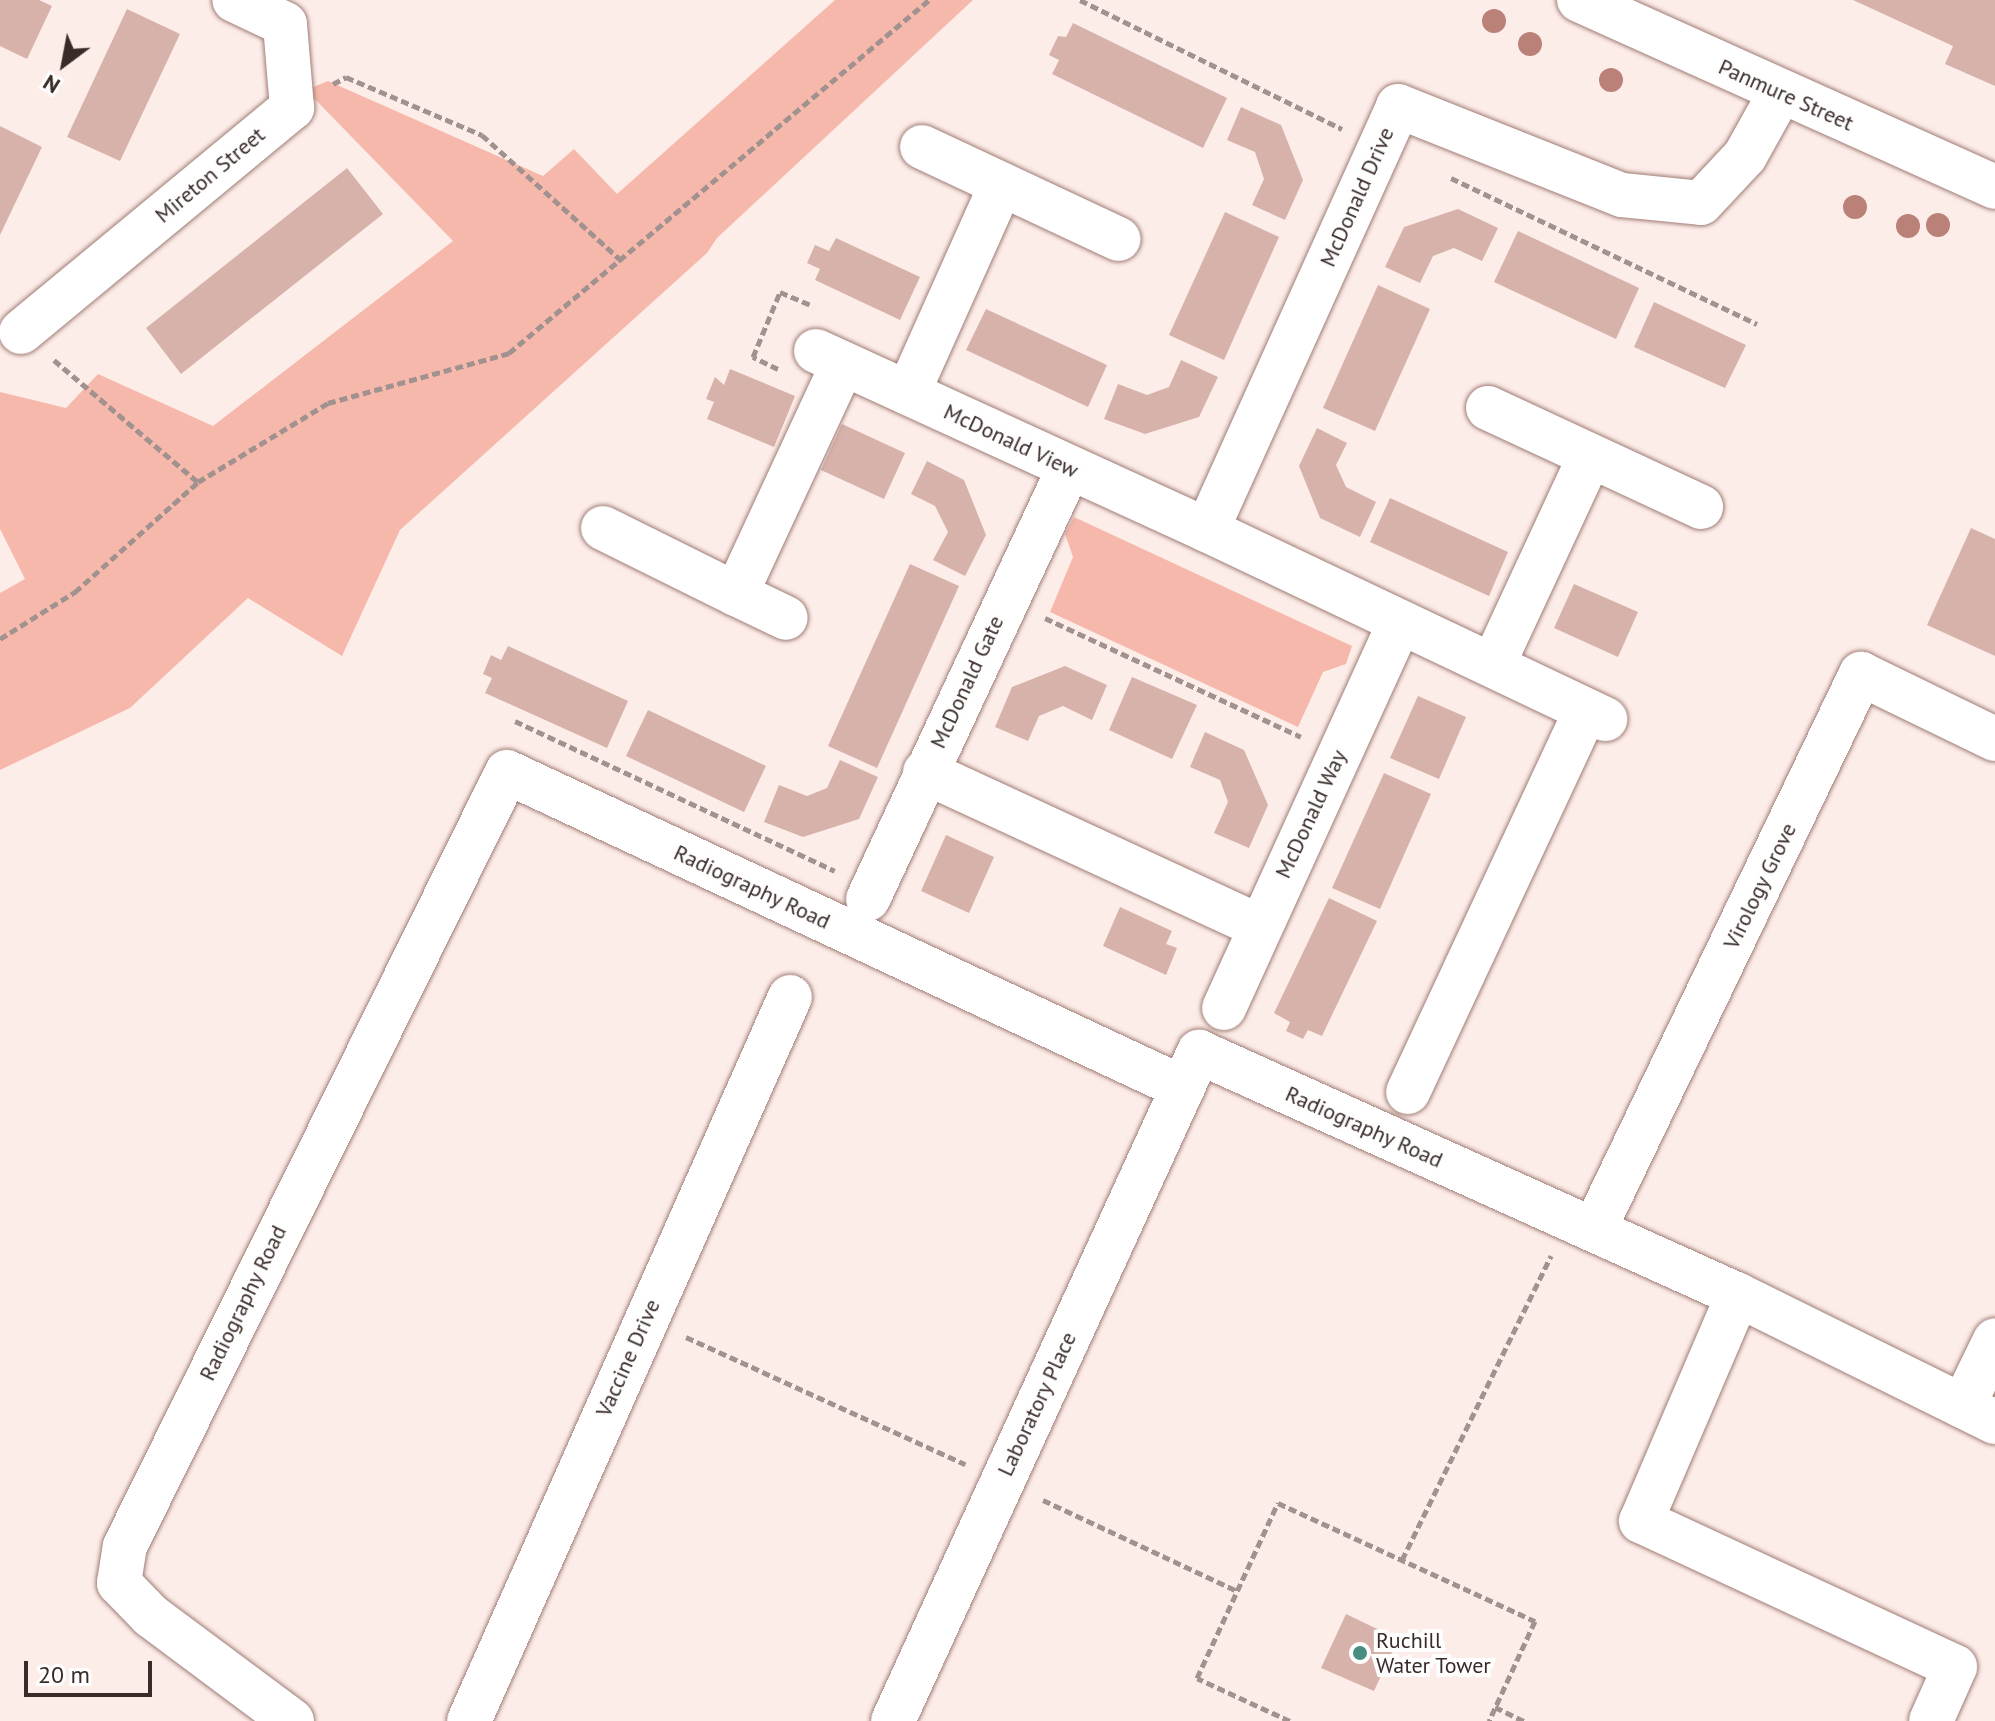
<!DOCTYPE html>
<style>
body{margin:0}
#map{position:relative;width:1995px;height:1721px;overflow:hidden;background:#fdede9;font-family:"PT Sans",sans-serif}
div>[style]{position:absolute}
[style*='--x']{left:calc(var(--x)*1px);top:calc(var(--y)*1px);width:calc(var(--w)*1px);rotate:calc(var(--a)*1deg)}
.green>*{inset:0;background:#f7b8ac}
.building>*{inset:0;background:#d7b2ab}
.path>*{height:5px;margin-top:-2.5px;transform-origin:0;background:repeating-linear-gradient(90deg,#a1928f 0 8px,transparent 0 12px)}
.roads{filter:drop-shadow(0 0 2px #9f7c75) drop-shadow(0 0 2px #9f7c75)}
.minor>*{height:44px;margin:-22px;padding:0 22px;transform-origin:22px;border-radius:22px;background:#fff}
.trees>*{width:24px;height:24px;margin:-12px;border-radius:50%;background:#ba8178}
.dots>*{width:22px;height:22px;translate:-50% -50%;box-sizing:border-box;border:4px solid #fefefe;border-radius:50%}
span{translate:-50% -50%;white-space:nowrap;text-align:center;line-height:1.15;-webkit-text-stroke:8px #fefefe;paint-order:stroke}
.street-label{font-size:22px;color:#392b28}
.poi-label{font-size:22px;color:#392b28}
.left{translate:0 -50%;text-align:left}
.north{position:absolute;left:24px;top:24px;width:80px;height:80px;-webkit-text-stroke:6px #fefefe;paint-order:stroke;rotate:212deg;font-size:22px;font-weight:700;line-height:32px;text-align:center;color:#392b28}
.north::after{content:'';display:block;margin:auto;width:28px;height:36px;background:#392b28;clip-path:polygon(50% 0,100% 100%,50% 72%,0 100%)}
.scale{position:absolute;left:24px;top:1661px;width:128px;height:36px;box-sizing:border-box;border:4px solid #392b28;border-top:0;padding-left:10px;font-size:24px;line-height:28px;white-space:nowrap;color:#392b28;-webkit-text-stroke:6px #fefefe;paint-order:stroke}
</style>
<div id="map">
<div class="green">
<div style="clip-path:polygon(835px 0,973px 0,717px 238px,707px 253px,400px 530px,342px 656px,248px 598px,130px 708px,0 770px,0 593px,25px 579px,0 529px,0 392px,66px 408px,98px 374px,213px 426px,453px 241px,306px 90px,328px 81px,543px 176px,574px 149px,617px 194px)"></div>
<div style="clip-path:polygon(1074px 517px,1352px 646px,1346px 664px,1323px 672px,1298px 727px,1050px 612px,1073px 557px,1065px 534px)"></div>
</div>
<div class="building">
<div style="clip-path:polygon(0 0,39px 0,52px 6px,27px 59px,0 46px)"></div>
<div style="clip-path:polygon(1853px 0,1995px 0,1995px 86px,1945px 64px,1953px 46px)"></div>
<div style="clip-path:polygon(127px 9px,180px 34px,120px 161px,67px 137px)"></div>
<div style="clip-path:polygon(1073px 23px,1227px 98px,1203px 148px,1052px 74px,1059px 60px,1049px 55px,1058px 36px,1066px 37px)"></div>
<div style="clip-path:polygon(1241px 107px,1281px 125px,1303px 180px,1285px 220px,1252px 205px,1264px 179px,1255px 152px,1227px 140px)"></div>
<div style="clip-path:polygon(0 126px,42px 147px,0 235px)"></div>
<div style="clip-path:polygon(347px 168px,383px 214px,181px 374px,146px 328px)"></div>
<div style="clip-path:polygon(1458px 209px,1498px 228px,1482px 261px,1454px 248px,1433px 256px,1420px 283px,1385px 267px,1404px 227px)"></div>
<div style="clip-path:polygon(1225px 212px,1279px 237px,1224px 360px,1169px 335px)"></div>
<div style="clip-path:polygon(1518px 231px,1639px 288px,1616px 339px,1494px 282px)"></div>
<div style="clip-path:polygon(836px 238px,920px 277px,900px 320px,815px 280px,820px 269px,807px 263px,815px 245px,829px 251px)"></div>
<div style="clip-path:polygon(1378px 285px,1430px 309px,1375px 431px,1323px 408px)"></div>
<div style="clip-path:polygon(1654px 302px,1746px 345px,1725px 388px,1634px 347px)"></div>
<div style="clip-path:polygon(986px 309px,1107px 365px,1088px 407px,966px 350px)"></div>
<div style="clip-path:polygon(1181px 360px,1218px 377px,1199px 417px,1145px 434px,1104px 419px,1118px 384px,1147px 395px,1169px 387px)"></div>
<div style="clip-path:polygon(730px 369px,795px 396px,774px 447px,707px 419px,714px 402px,706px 399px,715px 377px,724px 385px)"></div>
<div style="clip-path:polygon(842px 424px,905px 453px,884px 499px,821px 470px)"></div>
<div style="clip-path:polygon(1317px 428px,1347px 443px,1336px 465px,1346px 487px,1376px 502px,1360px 537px,1320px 518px,1299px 466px)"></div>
<div style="clip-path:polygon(927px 461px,964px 480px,986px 535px,965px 576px,933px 560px,948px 532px,935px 506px,911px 494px)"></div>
<div style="clip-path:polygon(1390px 498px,1508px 552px,1489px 596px,1370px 542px)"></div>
<div style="clip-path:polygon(1971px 528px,1995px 539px,1995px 656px,1927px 625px)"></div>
<div style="clip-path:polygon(910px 564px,959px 586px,877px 768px,828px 746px)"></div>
<div style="clip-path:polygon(1574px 584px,1638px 612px,1618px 657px,1554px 628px)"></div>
<div style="clip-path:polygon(508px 646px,628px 701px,607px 748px,485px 693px,492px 678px,483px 674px,491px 655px,501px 660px)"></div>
<div style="clip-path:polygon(1065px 666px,1107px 685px,1092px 720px,1063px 706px,1039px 716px,1028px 741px,995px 727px,1012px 687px)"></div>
<div style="clip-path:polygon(1132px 677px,1197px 705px,1172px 759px,1109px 730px)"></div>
<div style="clip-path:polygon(1418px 696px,1466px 717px,1439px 779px,1390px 758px)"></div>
<div style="clip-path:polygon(648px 710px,766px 766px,744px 812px,626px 756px)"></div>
<div style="clip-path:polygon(1205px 732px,1244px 750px,1268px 805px,1249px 848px,1214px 833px,1228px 802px,1220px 780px,1190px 767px)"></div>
<div style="clip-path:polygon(840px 760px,878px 777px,859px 819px,803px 837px,764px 822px,779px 785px,807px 796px,827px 788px)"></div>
<div style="clip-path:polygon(1384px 773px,1431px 794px,1380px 909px,1332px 888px)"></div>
<div style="clip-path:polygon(946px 835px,994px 857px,969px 913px,921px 891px)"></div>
<div style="clip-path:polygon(1329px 898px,1377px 921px,1322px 1036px,1308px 1030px,1303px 1039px,1286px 1031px,1290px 1022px,1274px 1013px)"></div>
<div style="clip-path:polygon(1120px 907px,1172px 931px,1166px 944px,1177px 948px,1166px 975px,1103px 946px)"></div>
<div style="clip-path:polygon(1346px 1614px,1398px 1639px,1374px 1691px,1321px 1668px)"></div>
</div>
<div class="path">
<div style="--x:1080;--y:0;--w:292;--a:26.2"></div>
<div style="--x:333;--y:84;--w:15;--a:-28"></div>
<div style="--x:346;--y:77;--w:148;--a:23.1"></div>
<div style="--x:482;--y:135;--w:188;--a:42"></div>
<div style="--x:1451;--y:178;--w:339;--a:25.5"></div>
<div style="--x:54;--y:360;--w:189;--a:40.3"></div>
<div style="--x:778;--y:369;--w:28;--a:-154"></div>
<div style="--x:753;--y:357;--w:70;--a:-67.4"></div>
<div style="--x:780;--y:292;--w:36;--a:23"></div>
<div style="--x:1045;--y:618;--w:282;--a:24.9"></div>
<div style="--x:0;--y:639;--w:89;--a:-32.1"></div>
<div style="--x:75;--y:592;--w:165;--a:-41.8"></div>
<div style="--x:198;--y:482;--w:152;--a:-31.3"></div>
<div style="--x:328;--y:403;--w:188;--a:-15.4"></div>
<div style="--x:509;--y:353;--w:549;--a:-40.05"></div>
<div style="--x:515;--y:721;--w:353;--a:25.1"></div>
<div style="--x:686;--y:1337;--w:307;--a:24.5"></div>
<div style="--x:1043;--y:1500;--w:214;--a:25.1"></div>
<div style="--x:1402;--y:1560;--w:339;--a:-63.9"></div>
<div style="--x:1495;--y:1707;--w:32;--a:26"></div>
<div style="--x:1290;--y:1721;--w:102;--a:-155.2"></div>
<div style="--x:1197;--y:1678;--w:193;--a:-65.2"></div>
<div style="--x:1278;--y:1503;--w:283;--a:24.7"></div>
<div style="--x:1535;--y:1621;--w:110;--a:114.7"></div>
</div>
<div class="roads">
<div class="minor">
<div style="--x:1579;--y:0;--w:456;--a:24.2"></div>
<div style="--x:922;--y:147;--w:217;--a:25.1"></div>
<div style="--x:21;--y:332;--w:352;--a:-39.6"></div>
<div style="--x:292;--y:108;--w:84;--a:-94.8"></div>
<div style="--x:285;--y:24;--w:56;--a:-154.8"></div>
<div style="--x:816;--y:351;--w:430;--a:24.6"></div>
<div style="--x:1207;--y:530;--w:441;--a:25.4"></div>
<div style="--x:908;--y:393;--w:228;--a:-65.9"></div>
<div style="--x:1488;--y:408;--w:235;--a:24.9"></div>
<div style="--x:603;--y:528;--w:148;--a:26.4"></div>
<div style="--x:736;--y:594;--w:254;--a:-65.1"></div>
<div style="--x:1207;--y:530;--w:465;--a:-65.7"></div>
<div style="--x:1398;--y:106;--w:241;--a:21.7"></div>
<div style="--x:1622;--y:195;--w:79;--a:5.8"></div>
<div style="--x:1701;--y:203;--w:64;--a:-46.9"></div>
<div style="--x:1745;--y:156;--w:72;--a:-60.9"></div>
<div style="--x:736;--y:594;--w:55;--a:25.6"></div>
<div style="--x:1493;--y:665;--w:230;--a:-65.1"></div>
<div style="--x:925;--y:772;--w:368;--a:24.8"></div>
<div style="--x:868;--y:899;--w:476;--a:-65"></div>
<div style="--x:1224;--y:1008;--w:424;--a:-65.5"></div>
<div style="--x:1408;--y:1092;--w:421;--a:-65"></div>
<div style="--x:1594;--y:1230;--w:617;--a:-64.35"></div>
<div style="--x:1861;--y:674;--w:149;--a:25.9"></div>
<div style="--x:1738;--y:1295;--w:246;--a:113.2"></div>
<div style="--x:1641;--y:1521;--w:346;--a:24.9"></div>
<div style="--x:1955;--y:1667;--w:59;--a:114"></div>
<div style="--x:1963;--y:1406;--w:73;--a:-64.1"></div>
<div style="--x:292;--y:1721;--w:176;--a:-143.3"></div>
<div style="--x:151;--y:1616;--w:46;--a:-134.1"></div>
<div style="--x:119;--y:1583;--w:37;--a:-81"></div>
<div style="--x:125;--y:1546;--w:863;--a:-63.73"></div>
<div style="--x:507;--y:772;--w:746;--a:25.05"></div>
<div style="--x:469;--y:1721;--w:792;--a:-66.09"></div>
<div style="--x:893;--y:1721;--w:736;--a:-65.42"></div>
<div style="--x:1199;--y:1052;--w:591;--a:24.27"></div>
<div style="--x:1738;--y:1295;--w:287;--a:26.3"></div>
</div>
</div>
<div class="trees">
<div style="left:1494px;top:21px"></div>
<div style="left:1530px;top:44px"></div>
<div style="left:1611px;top:80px"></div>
<div style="left:1855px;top:207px"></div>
<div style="left:1938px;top:225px"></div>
<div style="left:1908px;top:226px"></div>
</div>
<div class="dots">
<div style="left:1360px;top:1653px;background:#488d81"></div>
</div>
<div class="street-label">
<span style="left:1786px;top:95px;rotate:24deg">Panmure Street</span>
<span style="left:210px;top:175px;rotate:-40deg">Mireton Street</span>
<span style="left:1357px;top:197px;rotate:-66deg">McDonald Drive</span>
<span style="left:1011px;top:441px;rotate:25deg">McDonald View</span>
<span style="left:967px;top:682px;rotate:-65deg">McDonald Gate</span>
<span style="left:1311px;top:814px;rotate:-65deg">McDonald Way</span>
<span style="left:1760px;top:886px;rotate:-64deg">Virology Grove</span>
<span style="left:752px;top:887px;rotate:25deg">Radiography Road</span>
<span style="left:1364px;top:1127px;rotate:24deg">Radiography Road</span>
<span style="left:243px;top:1303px;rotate:-64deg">Radiography Road</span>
<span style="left:628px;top:1358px;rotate:-66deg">Vaccine Drive</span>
<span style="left:1037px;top:1404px;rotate:-65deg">Laboratory Place</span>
</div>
<div class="poi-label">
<span class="left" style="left:1376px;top:1653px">Ruchill<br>Water Tower</span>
</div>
<div class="north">N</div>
<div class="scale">20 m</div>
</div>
